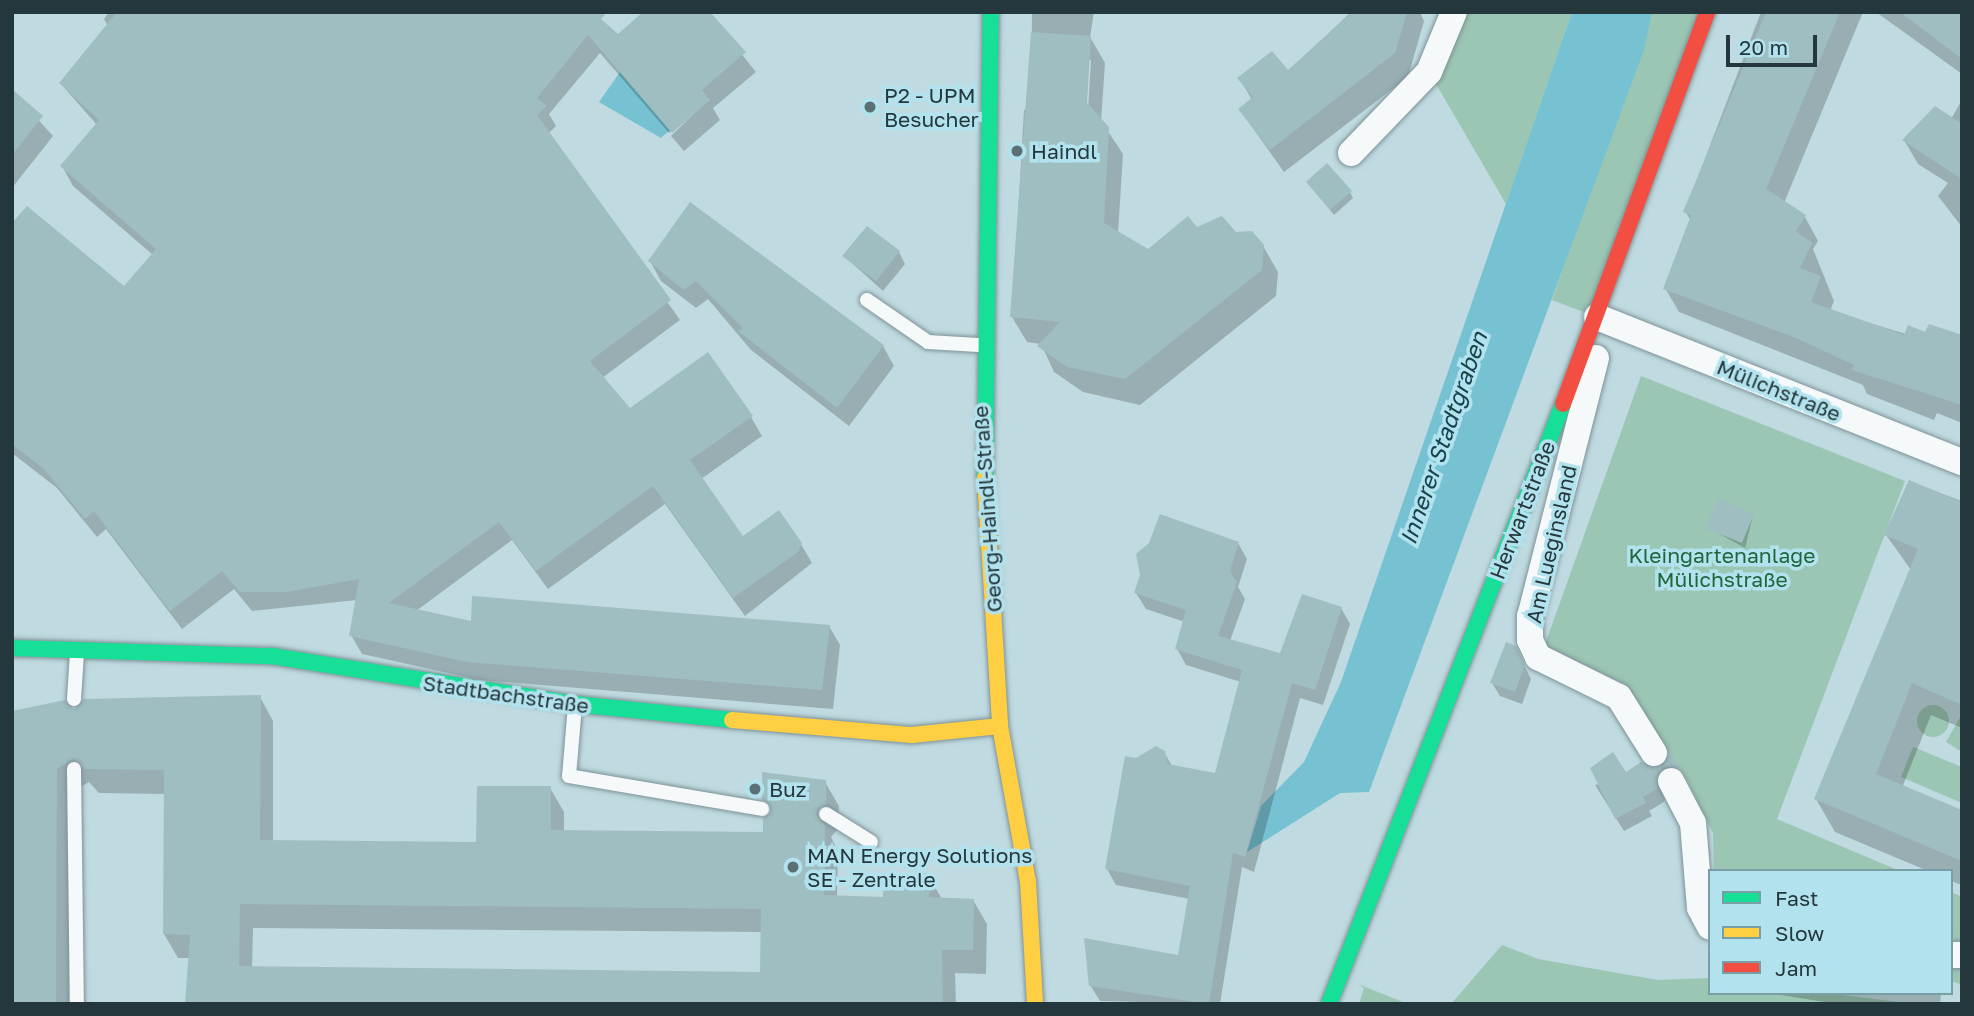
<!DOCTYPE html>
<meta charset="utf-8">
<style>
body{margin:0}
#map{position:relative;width:1974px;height:1016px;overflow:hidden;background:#bfdae0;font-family:"Golos Text",sans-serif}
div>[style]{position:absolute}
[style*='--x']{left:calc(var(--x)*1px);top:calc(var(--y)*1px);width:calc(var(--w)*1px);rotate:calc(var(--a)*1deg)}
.green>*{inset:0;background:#9bc6b3}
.round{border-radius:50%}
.water>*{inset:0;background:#76c2d2}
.shadow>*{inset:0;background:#0003}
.building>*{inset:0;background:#9fbec1}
.roads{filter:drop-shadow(0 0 2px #7e9297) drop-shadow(0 0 2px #7e9297)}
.lane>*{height:14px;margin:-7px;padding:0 7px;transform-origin:7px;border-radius:7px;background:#f5f9fa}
.street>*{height:26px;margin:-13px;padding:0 13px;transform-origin:13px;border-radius:13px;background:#f5f9fa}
.fast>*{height:16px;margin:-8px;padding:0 8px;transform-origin:8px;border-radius:8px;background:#16e098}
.slow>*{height:16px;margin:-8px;padding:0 8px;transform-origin:8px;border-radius:8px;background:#ffcf43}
.jam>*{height:16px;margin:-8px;padding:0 8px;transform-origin:8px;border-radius:8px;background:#f24e42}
.dots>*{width:19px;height:19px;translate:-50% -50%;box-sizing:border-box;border:4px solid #b2e2ed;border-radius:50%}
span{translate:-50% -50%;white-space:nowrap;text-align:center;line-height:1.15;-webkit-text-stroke:7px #b2e2ed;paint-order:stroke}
.poi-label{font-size:21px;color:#24373c}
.left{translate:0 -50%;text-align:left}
.street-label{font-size:21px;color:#24373c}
.park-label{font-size:21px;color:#1f673b}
.water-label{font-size:23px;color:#16424b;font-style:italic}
.frame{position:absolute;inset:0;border:14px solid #24373c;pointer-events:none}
.legend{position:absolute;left:1708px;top:869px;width:245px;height:126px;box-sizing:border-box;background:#b2e2ed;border:2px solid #799ea6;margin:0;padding:9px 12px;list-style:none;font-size:21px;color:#24373c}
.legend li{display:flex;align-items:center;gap:14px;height:35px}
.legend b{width:35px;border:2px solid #799ea6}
.scale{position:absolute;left:1726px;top:35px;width:91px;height:32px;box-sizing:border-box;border:4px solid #24373c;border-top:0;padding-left:9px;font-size:21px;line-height:24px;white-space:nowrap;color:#24373c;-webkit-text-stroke:5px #b2e2ed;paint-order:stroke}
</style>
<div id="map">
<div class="green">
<div style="clip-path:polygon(1454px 12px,1572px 12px,1506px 204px,1429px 72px)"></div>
<div style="clip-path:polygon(1652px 12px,1707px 12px,1597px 317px,1552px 300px)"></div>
<div style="clip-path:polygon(1641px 376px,1905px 481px,1777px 819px,1900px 871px,1714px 871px,1713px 833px,1687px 780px,1627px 691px,1543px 650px)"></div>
<div class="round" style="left:1917px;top:705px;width:32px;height:32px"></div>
<div style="clip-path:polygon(1962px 714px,1962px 752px,1946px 742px)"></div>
<div style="clip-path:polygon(1913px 747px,1962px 767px,1962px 803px,1901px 777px)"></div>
<div style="clip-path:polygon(1951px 892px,1962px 897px,1962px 985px,1951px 981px)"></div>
<div style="clip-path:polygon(1502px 945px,1538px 959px,1658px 980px,1710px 978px,1710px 993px,1826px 993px,1916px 1004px,1451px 1004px)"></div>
<div style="clip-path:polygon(1358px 984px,1408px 1004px,1359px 1004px,1364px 988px)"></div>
</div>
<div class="water">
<div style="clip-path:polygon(1572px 12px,1652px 12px,1644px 50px,1369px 792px,1340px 793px,1247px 852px,1261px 806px,1304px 762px,1341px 682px)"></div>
<div style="clip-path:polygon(620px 72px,670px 130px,661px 138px,599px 102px)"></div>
</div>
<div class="shadow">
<div style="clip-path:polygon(109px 12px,590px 12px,618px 36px,708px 12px,756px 72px,713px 108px,720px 120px,684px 151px,671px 136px,710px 98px,669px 133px,600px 53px,549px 114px,556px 126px,548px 134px,680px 320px,602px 378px,630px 410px,751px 417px,762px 436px,701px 479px,743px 538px,801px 544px,812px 563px,745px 616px,665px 504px,548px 589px,512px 540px,416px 611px,472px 623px,829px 626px,840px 645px,833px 709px,480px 680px,362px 654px,351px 635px,357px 600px,252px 611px,234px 589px,182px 629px,106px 529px,97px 537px,57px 488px,12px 453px,12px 226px,124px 289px,153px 255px,73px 186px,62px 166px,97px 125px,61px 84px,108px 26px,104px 19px)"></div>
<div style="clip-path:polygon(evenodd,1032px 12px,1094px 12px,1090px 37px,1105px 63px,1101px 121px,1123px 154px,1118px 233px,1148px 251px,1196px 229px,1236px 234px,1263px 246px,1278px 272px,1276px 296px,1140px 405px,1083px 392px,1054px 372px,1041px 344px,1027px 342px,1012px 317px,1024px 110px,1031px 109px,1032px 12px,1088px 60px,1091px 60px,1088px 111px,1085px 111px,1088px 60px)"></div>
<div style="clip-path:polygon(1351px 12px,1420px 12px,1424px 21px,1408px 77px,1284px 172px,1240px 110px,1252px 100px,1240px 79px,1288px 72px)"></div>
<div style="clip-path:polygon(1761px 12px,1863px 12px,1784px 203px,1805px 217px,1818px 241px,1813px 249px,1834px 301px,1830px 311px,1962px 351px,1962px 423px,1937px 413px,1934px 420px,1867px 394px,1863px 385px,1679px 312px,1665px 288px,1691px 221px,1685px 211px)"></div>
<div style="clip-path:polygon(1876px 12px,1962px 12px,1962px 74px)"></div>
<div style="clip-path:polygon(12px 91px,53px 136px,12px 188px)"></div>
<div style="clip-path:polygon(1962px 100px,1962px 227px,1938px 196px,1948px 183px,1918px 164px,1904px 140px,1951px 119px)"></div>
<div style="clip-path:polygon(1308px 182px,1350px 192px,1353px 198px,1334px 215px)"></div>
<div style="clip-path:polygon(691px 205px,883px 346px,894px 366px,849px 426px,751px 350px,708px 299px,696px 308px,661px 281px,650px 261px)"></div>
<div style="clip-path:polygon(899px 252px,905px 264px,883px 291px,844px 256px)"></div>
<div style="clip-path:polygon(1910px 482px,1962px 501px,1962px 728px,1931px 715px,1902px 788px,1962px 815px,1962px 885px,1951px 881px,1951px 871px,1928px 871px,1835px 832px,1816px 799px,1911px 570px,1886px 535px)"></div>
<div style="clip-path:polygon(1753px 515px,1745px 548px,1707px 527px)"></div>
<div style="clip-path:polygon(1238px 543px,1247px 559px,1238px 587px,1245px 599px,1230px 641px,1282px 655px,1341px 608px,1350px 624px,1323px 705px,1300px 698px,1254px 872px,1242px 867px,1220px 1004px,1100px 1001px,1090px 985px,1179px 957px,1190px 899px,1116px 885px,1107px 869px,1136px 759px,1164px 752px,1172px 766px,1216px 775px,1241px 682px,1186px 665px,1177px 649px,1185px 622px,1146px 609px,1136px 593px)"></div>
<div style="clip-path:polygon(1522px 661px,1531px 679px,1522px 704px,1500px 696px,1492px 683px)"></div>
<div style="clip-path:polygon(evenodd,260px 697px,273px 721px,273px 842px,478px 844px,550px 788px,564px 812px,564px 832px,765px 833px,772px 812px,764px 799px,825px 782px,839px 806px,838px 829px,831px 837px,838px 851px,837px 898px,885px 899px,928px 875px,942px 899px,973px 900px,987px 924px,986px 974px,955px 973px,956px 1004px,186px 1004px,190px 958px,178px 958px,164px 934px,165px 794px,99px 793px,89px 782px,70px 793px,69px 1004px,12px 1004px,12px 713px,260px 697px,253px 928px,762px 932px,762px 974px,252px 968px,253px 928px)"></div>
<div style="clip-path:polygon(1669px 755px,1685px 780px,1670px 780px,1664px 802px,1649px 811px,1652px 816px,1624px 831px,1595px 785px,1656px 771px)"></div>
<div style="clip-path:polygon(1769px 993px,1940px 993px,1941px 994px,1940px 1004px,1837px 1004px)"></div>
</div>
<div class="building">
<div style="clip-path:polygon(117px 12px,607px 12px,601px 19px,618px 34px,643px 12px,710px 12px,746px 52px,702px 90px,710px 100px,672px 133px,588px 35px,537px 98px,547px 106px,537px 115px,671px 300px,590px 361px,630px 408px,708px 352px,753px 416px,690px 460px,743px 536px,779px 510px,802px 543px,798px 552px,733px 598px,653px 486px,536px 571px,499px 522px,389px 603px,471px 621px,472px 596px,830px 625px,822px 690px,467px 662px,349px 636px,359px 579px,287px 592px,240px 592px,222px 571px,170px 611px,94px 511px,85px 519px,44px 469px,12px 444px,12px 223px,27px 206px,124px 286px,156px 249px,60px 166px,99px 120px,59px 83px)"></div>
<div style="clip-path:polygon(1352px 12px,1407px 12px,1395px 53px,1270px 150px,1238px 109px,1253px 97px,1237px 78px,1272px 51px,1288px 70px)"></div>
<div style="clip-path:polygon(1766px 12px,1840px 12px,1766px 189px,1806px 215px,1796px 231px,1812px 243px,1800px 268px,1821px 276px,1811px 302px,1904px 335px,1908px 325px,1925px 332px,1929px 324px,1962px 335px,1962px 405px,1852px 370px,1854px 365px,1796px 338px,1663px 289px,1691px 215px,1683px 212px)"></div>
<div style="clip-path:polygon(1900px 12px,1962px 12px,1962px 59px)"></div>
<div style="clip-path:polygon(1031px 32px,1091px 36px,1087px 103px,1109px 127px,1104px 223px,1148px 249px,1188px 216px,1197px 227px,1222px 216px,1236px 232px,1252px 231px,1264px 245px,1262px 270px,1125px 379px,1067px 367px,1037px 346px,1060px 322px,1010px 317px)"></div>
<div style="clip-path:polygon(12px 89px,43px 116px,12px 155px)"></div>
<div style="clip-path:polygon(1935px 106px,1962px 124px,1962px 179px,1902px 140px)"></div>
<div style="clip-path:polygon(1327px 163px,1352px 191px,1330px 210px,1306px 182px)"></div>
<div style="clip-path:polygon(690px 202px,884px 345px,837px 408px,738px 331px,743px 328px,696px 281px,684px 290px,648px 261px)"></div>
<div style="clip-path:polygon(867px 226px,900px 251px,876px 281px,842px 256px)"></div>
<div style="clip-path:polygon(1909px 480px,1962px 502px,1962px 705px,1912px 683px,1876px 774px,1962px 810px,1962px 861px,1814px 799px,1918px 549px,1884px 535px)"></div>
<div style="clip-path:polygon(1718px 498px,1754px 514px,1742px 543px,1705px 528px)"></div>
<div style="clip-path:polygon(1160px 514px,1239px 542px,1230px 571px,1237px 582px,1218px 636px,1280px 653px,1302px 594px,1342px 607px,1315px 690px,1292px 683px,1245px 857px,1233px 853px,1209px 1004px,1089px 986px,1084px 938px,1178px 955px,1190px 886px,1105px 869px,1125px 756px,1136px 758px,1156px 746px,1165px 751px,1168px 764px,1215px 773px,1242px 670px,1175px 649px,1186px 610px,1134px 593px,1140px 575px,1136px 554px,1149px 543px)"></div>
<div style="clip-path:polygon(1506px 642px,1516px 646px,1525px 665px,1515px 692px,1490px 683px)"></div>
<div style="clip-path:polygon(evenodd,261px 695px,260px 840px,476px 842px,477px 786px,551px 786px,551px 830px,763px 832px,763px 818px,772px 810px,762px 799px,762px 772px,826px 780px,826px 804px,816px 814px,825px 825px,824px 895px,883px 897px,884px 873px,929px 873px,929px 897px,974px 899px,973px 950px,942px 950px,943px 1004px,185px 1004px,190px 935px,163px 934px,164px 770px,84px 769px,73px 759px,57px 769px,56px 1004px,12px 1004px,12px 711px,65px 700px,74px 709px,84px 699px,261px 695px,240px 904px,761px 909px,760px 972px,239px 966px,240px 904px)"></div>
<div style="clip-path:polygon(1613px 752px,1626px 772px,1641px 762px,1662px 767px,1670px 753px,1680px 768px,1663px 767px,1657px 789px,1643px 797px,1646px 803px,1615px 819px,1590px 768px)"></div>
</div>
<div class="roads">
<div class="lane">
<div style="--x:867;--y:300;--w:74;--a:34.5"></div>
<div style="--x:928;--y:342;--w:50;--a:3.4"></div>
<div style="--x:74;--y:699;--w:47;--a:-86.3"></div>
<div style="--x:575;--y:705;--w:71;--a:94.8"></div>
<div style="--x:569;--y:776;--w:196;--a:9.7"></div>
<div style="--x:74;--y:769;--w:235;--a:89.3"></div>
<div style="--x:826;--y:814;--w:53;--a:31.9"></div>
</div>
<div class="street">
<div style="--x:1351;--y:153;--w:112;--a:-46.1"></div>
<div style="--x:1429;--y:72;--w:65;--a:-67.4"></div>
<div style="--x:1597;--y:317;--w:393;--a:21.7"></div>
<div style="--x:1596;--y:358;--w:266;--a:104.3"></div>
<div style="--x:1530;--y:616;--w:24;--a:90"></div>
<div style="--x:1530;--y:640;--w:19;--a:65"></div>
<div style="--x:1538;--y:657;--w:90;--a:26.3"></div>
<div style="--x:1619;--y:697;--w:66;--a:58"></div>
<div style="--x:1671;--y:781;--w:47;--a:62.4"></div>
<div style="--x:1693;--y:823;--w:85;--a:85.3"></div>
<div style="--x:1700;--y:908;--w:21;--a:62"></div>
<div style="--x:1951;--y:955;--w:11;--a:0"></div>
</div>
<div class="fast">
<div style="--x:985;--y:478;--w:466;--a:-89.3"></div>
<div style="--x:12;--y:648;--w:260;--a:1.8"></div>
<div style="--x:272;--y:656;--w:307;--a:9"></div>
<div style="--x:575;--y:704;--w:158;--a:5.8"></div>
<div style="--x:1329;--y:1004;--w:644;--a:-68.69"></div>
</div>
<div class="slow">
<div style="--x:985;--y:478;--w:248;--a:86.5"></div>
<div style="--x:1000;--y:726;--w:158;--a:79.8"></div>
<div style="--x:1028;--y:881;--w:123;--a:86.7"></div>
<div style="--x:732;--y:720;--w:181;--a:4.8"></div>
<div style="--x:912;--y:735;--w:88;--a:-5.8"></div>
</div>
<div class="jam">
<div style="--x:1563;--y:404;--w:418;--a:-69.8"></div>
</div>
</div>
<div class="dots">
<div style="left:870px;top:107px;background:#5a7075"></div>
<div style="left:1017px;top:151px;background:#5a7075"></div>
<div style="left:755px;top:789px;background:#5a7075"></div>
<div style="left:793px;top:867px;background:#5a7075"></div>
</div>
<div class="poi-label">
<span class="left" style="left:884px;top:107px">P2 - UPM<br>Besucher</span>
<span class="left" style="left:1031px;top:151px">Haindl</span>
<span class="left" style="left:769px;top:789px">Buz</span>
<span class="left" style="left:807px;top:867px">MAN Energy Solutions<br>SE - Zentrale</span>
</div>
<div class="street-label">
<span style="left:1779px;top:390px;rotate:22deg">Mülichstraße</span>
<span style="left:987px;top:509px;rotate:-94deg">Georg-Haindl-Straße</span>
<span style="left:1522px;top:510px;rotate:-69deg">Herwartstraße</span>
<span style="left:1551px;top:544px;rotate:-77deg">Am Lueginsland</span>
<span style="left:506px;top:694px;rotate:8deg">Stadtbachstraße</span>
</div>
<div class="park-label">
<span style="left:1722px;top:567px">Kleingartenanlage<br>Mülichstraße</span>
</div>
<div class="water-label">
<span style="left:1443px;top:438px;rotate:-71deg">Innerer Stadtgraben</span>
</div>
<div class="frame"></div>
<ul class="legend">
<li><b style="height:9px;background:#16e098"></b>Fast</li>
<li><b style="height:9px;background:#ffcf43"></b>Slow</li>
<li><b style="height:9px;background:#f24e42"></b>Jam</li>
</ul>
<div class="scale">20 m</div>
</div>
